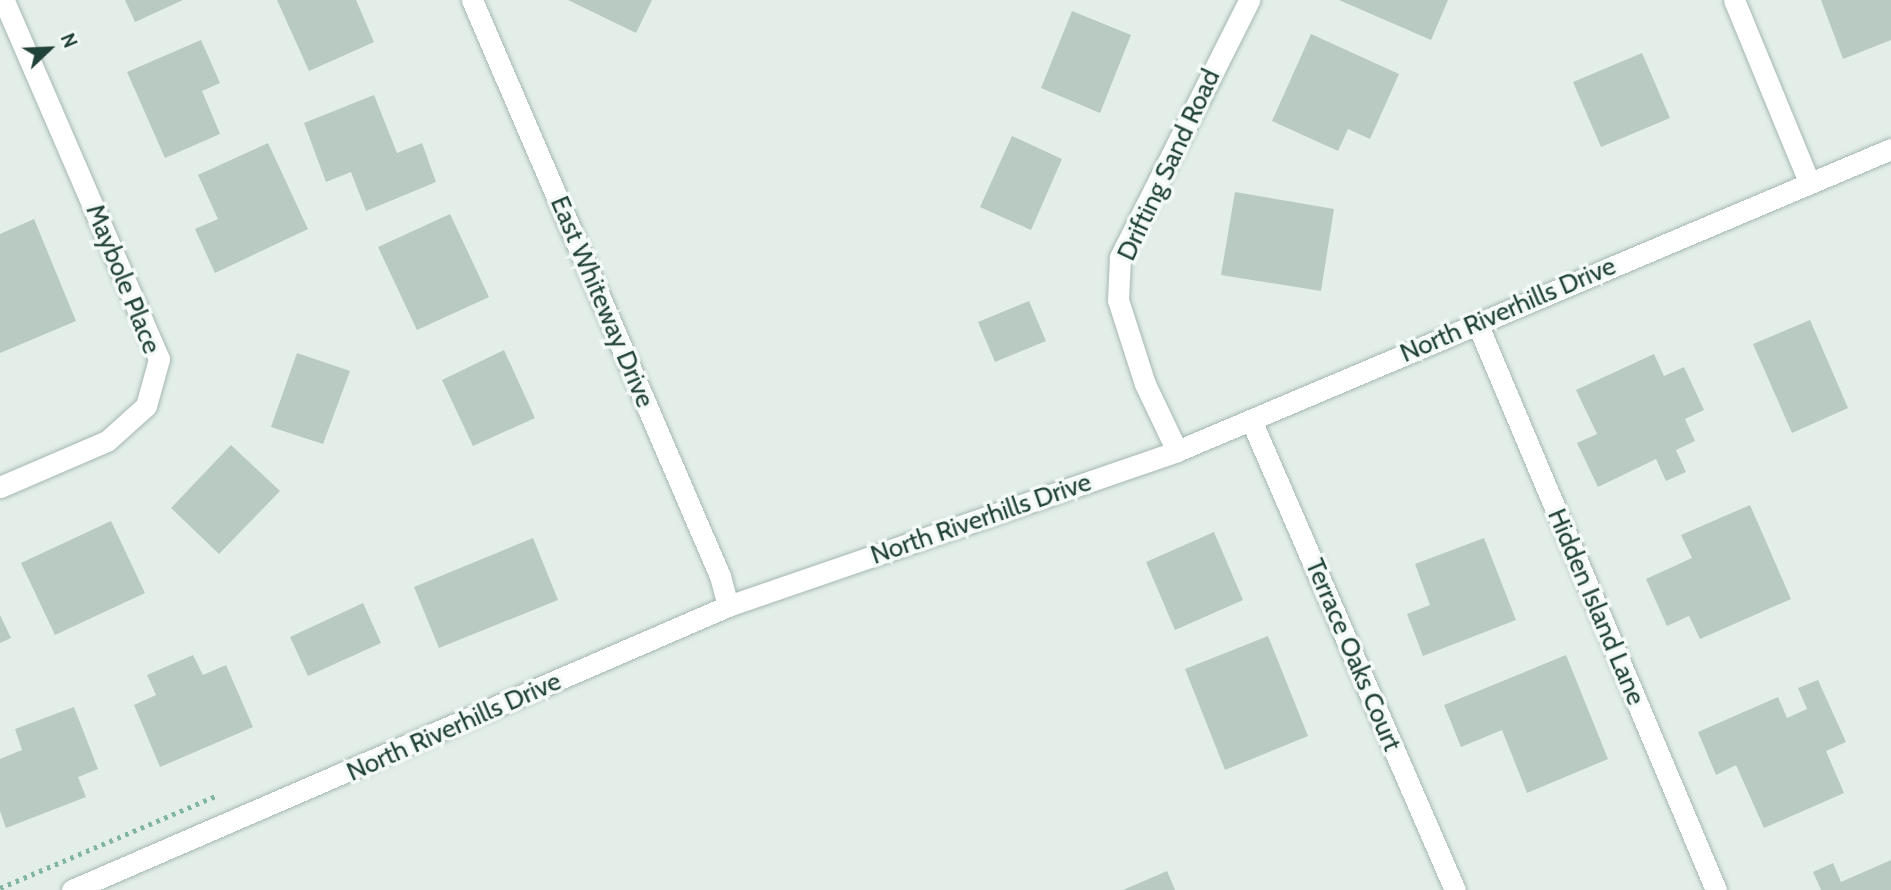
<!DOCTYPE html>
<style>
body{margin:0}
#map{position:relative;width:1891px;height:890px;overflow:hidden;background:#e3eee9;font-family:Cabin,sans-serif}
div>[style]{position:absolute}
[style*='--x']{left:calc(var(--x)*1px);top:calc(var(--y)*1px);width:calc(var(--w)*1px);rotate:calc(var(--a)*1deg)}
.building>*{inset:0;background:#b8cac2}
.path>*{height:4.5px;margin-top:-2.25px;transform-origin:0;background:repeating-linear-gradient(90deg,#80b5a3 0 3.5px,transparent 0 8.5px)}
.roads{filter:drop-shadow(0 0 2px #a5b7b0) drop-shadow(0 0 2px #a5b7b0)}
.minor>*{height:21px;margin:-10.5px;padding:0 10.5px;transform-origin:10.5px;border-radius:10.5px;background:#fff}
.tertiary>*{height:21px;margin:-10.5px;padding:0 10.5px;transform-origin:10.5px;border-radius:10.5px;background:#fff}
span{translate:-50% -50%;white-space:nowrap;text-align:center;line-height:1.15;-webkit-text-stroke:7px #f4faf7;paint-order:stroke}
.street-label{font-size:26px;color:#214238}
.north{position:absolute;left:14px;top:14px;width:70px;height:70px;-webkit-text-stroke:5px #f4faf7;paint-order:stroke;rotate:67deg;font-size:19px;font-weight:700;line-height:28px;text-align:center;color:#214238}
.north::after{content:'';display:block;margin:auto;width:24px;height:32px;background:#214238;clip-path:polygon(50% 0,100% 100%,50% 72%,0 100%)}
</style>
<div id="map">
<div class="building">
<div style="clip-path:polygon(125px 0,183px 0,135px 22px)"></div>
<div style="clip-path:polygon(277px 0,356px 0,374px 42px,309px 71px)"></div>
<div style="clip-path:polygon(568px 0,652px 0,636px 33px)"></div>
<div style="clip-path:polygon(1339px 0,1448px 0,1431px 40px)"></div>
<div style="clip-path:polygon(1821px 0,1891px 0,1891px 40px,1843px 59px)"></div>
<div style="clip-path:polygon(1072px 11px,1131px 35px,1100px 113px,1041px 88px)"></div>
<div style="clip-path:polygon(1311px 34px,1399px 74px,1370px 139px,1348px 129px,1338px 151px,1272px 121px)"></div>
<div style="clip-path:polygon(201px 40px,220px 83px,202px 91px,220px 134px,165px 158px,127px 72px)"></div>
<div style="clip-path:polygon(1642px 53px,1670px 118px,1601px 147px,1573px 82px)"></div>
<div style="clip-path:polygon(374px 95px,397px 153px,422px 143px,436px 182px,366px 211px,351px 172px,326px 182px,304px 123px)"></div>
<div style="clip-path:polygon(1012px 136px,1062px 159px,1031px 230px,980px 207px)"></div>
<div style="clip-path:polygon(268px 143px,308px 229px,215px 273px,195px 229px,218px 219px,198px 175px)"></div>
<div style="clip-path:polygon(1235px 192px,1334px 209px,1321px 291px,1221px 275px)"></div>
<div style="clip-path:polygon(450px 214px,489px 297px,417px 330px,378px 247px)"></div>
<div style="clip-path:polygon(34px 219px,76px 321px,0 353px,0 234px)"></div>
<div style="clip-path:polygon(1029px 301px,1046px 341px,995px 362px,978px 322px)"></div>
<div style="clip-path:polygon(1810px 320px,1848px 408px,1792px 433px,1753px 344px)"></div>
<div style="clip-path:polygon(504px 350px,535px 418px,473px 446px,442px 380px)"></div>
<div style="clip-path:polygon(297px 353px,350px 371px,323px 444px,271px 427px)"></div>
<div style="clip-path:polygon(1654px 354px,1664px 376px,1684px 367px,1704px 410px,1685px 419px,1695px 441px,1676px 450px,1686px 472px,1666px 481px,1656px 459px,1598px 487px,1577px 443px,1597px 434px,1576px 390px)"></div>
<div style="clip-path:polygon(231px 445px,280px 491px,219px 554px,171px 508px)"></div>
<div style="clip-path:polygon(1750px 505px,1791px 599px,1700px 639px,1689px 616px,1667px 626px,1646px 579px,1692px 558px,1681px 535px)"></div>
<div style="clip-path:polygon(111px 521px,145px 593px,55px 635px,21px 563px)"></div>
<div style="clip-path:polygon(1214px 532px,1243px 600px,1175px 630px,1146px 562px)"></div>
<div style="clip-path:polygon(533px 538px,558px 600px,439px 648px,414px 587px)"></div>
<div style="clip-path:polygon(1484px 538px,1516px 620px,1423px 656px,1407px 614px,1430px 605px,1415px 564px)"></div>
<div style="clip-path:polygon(363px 603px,381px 643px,308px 676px,290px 637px)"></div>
<div style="clip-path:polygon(0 615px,11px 638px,0 643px)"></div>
<div style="clip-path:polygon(1268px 636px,1308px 736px,1225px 770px,1185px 669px)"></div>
<div style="clip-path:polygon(193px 655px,203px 675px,226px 665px,253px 727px,160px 767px,134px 705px,156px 695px,147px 675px)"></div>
<div style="clip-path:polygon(1566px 655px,1608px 759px,1527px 793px,1502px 730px,1461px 747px,1444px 705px)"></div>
<div style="clip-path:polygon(1818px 680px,1846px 742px,1826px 751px,1844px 793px,1764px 828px,1736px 765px,1716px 775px,1698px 732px,1778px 697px,1787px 718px,1807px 709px,1798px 688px)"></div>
<div style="clip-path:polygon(74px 707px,98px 769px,78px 777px,86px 797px,6px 828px,0 811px,0 759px,22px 750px,15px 729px)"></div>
<div style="clip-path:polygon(1891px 860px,1891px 890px,1821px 890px,1813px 872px,1833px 863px,1841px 882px)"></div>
<div style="clip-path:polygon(1167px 871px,1175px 890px,1123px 890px)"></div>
</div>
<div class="path">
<div style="--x:0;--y:888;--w:237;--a:-23.1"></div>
</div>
<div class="roads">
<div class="minor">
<div style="--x:472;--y:0;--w:627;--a:66.71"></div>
<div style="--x:720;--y:576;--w:31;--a:75"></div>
<div style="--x:1734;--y:0;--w:197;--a:67.6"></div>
<div style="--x:1477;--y:323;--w:615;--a:67.14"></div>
<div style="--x:1251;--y:420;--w:512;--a:66.54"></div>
<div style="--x:1177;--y:451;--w:74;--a:-115.5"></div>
<div style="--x:1145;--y:384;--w:88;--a:-107.8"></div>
<div style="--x:1118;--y:300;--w:43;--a:-87.3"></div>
<div style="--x:1120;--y:257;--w:288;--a:-63.3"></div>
<div style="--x:0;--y:487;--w:116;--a:-23.3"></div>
<div style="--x:107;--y:441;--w:52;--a:-41.9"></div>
<div style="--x:146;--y:406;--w:49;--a:-74.5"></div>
<div style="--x:159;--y:359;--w:391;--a:-113.4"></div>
</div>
<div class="tertiary">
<div style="--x:72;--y:890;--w:715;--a:-23.41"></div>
<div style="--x:728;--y:606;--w:475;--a:-19"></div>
<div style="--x:1177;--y:451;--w:775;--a:-22.93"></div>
</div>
</div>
<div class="street-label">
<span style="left:1169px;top:165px;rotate:-65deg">Drifting Sand Road</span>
<span style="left:123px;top:279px;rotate:68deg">Maybole Place</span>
<span style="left:602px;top:302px;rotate:67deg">East Whiteway Drive</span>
<span style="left:1508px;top:310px;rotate:-23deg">North Riverhills Drive</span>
<span style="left:981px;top:519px;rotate:-19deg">North Riverhills Drive</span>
<span style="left:1596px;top:607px;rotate:67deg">Hidden Island Lane</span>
<span style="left:1353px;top:655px;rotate:67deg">Terrace Oaks Court</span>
<span style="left:454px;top:727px;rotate:-24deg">North Riverhills Drive</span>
</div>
<div class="north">N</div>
</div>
